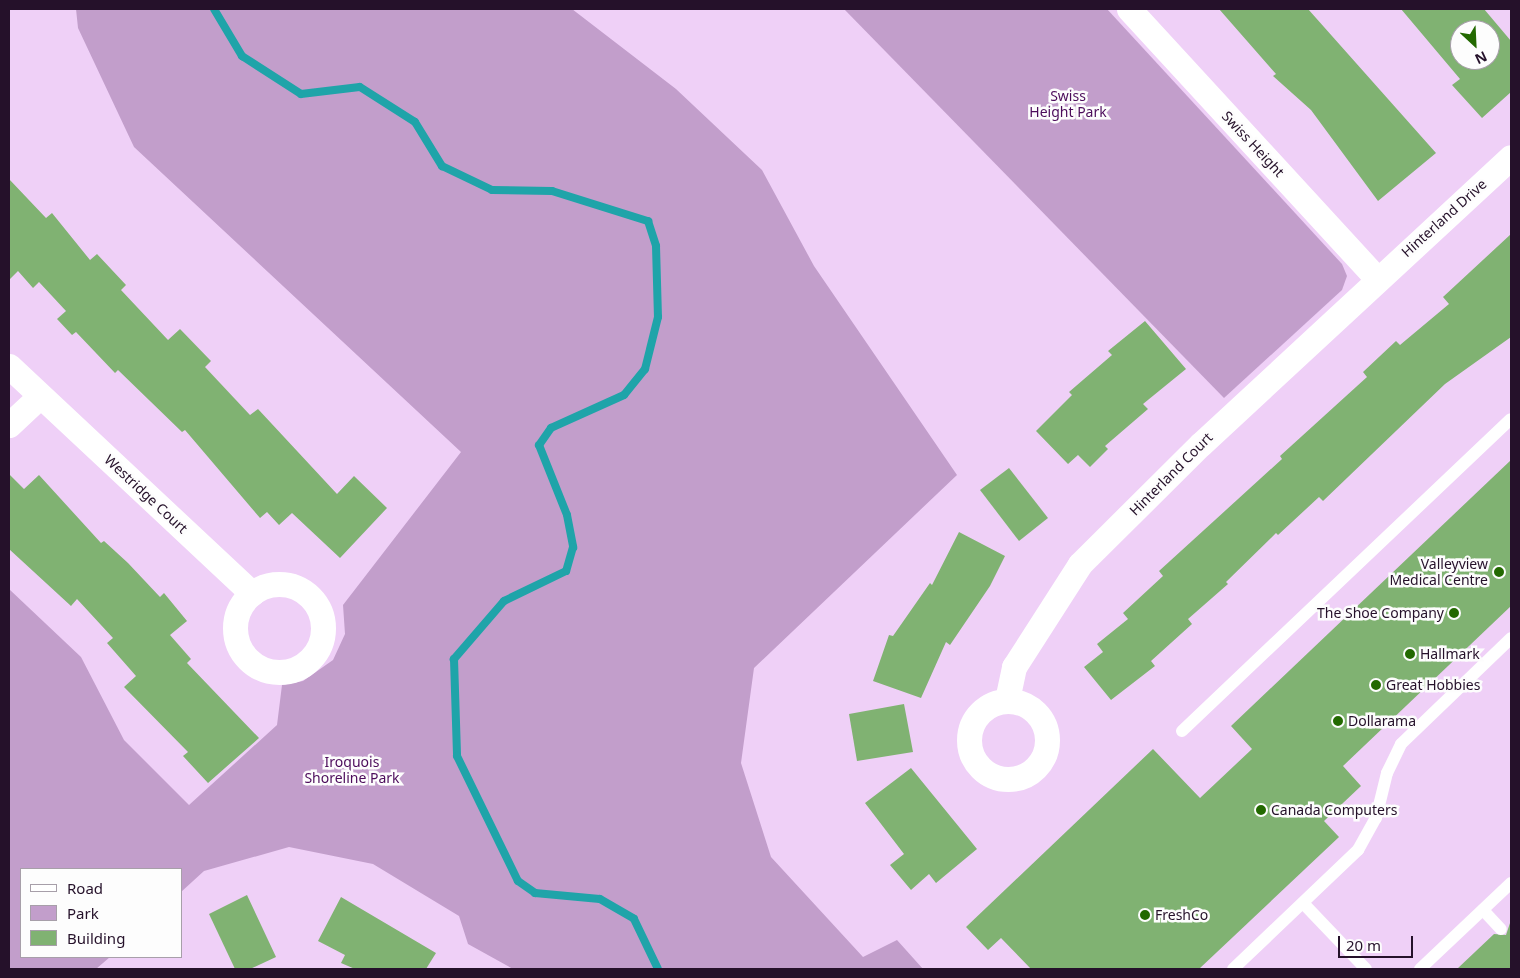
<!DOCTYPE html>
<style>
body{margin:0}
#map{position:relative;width:1520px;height:978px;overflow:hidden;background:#efd0f7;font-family:"Noto Sans",sans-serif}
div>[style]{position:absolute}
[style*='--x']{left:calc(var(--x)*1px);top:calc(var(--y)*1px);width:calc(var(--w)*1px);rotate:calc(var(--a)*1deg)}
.green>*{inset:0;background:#c29ecb}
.stream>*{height:8px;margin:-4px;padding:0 4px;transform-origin:4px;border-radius:4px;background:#1fa4a9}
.building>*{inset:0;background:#80b272}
.service>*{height:12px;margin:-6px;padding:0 6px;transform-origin:6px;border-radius:6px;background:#fff}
.minor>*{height:25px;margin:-12.5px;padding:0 12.5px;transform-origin:12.5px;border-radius:12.5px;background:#fff}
.minor>.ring{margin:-12.5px;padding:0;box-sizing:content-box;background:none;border:25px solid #fff;border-radius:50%}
.dots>*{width:14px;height:14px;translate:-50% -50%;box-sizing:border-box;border:2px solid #fdfdfd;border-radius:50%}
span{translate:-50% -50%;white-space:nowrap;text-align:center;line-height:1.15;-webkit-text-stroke:5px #fdfdfd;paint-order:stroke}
.park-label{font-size:14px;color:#4c0c5b}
.street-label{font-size:14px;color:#25112a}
.poi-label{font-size:14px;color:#25112a}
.right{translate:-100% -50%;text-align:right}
.left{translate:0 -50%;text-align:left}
.frame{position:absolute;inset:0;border:10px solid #25112a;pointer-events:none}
.legend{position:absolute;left:20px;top:868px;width:162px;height:90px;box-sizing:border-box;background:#fdfdfd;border:1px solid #a79fa9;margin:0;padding:6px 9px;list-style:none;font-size:15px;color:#25112a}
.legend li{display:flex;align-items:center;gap:10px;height:25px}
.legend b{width:25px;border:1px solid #a79fa9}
.north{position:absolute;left:1450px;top:20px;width:50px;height:50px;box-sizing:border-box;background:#fdfdfd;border:1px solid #a79fa9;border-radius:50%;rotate:155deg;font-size:14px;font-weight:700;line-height:20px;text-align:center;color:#25112a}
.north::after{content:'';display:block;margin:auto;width:18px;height:22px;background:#236901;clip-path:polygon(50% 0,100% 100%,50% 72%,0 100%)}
.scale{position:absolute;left:1338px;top:936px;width:75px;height:22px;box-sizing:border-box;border:2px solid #25112a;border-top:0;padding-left:6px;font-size:15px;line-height:18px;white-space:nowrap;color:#25112a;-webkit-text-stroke:4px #fdfdfd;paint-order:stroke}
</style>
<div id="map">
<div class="green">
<div style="clip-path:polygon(76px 9px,572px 9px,676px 89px,762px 170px,814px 266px,957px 475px,754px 668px,741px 763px,771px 857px,863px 957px,897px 940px,923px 969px,513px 969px,468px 944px,459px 916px,373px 864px,289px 847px,204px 871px,181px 892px,181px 869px,21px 869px,21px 957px,110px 957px,96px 969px,9px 969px,9px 589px,81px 657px,124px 740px,189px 805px,277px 725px,282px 685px,303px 681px,333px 660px,345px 634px,343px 605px,461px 452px,134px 147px,78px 28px)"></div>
<div style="clip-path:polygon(844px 9px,1107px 9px,1342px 264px,1347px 276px,1342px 290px,1224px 398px)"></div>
</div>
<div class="stream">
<div style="--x:214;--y:9;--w:55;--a:59.2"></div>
<div style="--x:242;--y:56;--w:70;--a:32.8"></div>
<div style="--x:301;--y:94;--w:59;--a:-6.8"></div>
<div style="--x:360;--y:87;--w:65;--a:32.5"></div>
<div style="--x:415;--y:122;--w:52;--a:58.5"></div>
<div style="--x:442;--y:166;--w:55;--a:25.6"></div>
<div style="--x:492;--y:190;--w:60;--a:1"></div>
<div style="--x:552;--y:191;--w:101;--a:17.4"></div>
<div style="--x:648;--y:221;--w:26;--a:72"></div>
<div style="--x:656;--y:246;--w:71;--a:88.4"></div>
<div style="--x:658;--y:317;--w:54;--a:104"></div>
<div style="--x:645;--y:369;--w:33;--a:129"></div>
<div style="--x:624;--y:395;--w:80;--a:155.7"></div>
<div style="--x:551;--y:428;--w:21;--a:125"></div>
<div style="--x:539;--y:445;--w:75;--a:68.2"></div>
<div style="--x:567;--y:515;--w:33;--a:79"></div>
<div style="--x:573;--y:547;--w:25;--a:106"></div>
<div style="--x:566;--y:571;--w:69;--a:154.2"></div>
<div style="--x:504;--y:601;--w:77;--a:130.8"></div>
<div style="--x:454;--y:659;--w:97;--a:88.2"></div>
<div style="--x:457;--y:756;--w:139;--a:64"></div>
<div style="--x:518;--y:881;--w:21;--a:35"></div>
<div style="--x:535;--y:893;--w:65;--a:5.3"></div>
<div style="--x:600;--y:899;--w:39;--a:30"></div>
<div style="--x:634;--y:919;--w:55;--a:64.4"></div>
</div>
<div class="building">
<div style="clip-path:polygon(1219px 9px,1308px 9px,1436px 153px,1378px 201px,1311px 110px,1273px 76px,1276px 74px)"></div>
<div style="clip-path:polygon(evenodd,1401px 9px,1484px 9px,1511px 41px,1511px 92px,1482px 118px,1452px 85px,1460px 79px,1401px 9px,1460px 30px,1490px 30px,1490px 60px,1460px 60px,1460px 30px)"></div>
<div style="clip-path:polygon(9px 179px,46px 218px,52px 213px,90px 260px,97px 254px,126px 285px,121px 290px,168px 340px,180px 329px,211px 361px,205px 367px,250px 415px,258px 409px,337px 494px,354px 476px,387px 508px,340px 558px,292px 513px,279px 525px,267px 512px,260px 518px,185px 430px,182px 432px,118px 370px,115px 373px,76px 332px,72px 335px,57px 319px,66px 311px,39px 282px,33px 288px,18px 271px,9px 280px)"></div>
<div style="clip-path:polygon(1511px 234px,1511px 337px,1445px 384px,1323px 501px,1319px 497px,1278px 535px,1276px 533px,1226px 582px,1228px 584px,1188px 619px,1192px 624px,1151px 661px,1155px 666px,1111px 700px,1084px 667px,1103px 652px,1097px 644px,1128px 619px,1123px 613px,1163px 576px,1159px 571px,1282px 459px,1280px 456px,1367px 377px,1363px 372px,1396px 341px,1400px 345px,1449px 304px,1443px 297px)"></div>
<div style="clip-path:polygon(1145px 321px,1186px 369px,1143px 404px,1148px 409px,1105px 446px,1108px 449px,1090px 467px,1078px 455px,1068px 464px,1036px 431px,1072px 395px,1069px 392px,1112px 355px,1108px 351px)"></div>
<div style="clip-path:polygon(1511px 460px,1511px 606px,1343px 766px,1361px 786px,1324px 821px,1339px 837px,1199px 969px,1031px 969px,1001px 938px,988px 950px,966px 927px,1153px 749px,1200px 798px,1252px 749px,1231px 726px)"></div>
<div style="clip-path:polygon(1009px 468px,1048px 518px,1019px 541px,980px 490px)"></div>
<div style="clip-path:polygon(9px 474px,24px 489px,39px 475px,101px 543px,104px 541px,128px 563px,160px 597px,164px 593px,187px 621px,170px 635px,191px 659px,187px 663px,259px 738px,208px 783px,183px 756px,188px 752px,124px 687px,136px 676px,107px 643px,113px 638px,77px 599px,71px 606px,9px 549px)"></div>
<div style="clip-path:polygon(959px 532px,1005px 556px,990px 586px,950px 645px,946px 642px,921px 698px,873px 681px,889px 635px,893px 636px,930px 583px,932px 585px)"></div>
<div style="clip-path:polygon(904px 704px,913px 752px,857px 761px,849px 714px)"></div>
<div style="clip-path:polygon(911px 768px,977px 849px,936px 883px,929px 874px,911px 890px,890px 865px,904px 854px,865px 803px)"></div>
<div style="clip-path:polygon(247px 895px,276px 957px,250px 969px,235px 969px,209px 914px)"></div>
<div style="clip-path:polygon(341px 897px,436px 953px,426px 969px,355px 969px,341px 963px,345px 955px,318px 941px)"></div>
<div style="clip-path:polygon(1511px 920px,1511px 969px,1457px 969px,1494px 934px,1506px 935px)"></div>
</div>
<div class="service">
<div style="--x:1182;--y:731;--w:453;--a:-43.5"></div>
<div style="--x:1303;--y:903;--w:91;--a:46.3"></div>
<div style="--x:1483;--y:910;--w:26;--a:47"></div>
<div style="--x:1233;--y:969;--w:173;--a:-43.6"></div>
<div style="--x:1358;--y:850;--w:37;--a:-61"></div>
<div style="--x:1376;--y:818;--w:46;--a:-76.3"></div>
<div style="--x:1387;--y:773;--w:32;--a:-64"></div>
<div style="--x:1401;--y:744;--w:153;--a:-43.9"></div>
<div style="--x:1420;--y:969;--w:125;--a:-43.4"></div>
</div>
<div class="minor">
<div style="--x:1129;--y:9;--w:367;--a:47.4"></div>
<div style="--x:9;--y:366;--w:333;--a:43.1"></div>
<div style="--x:9;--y:425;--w:42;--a:-43.1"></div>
<div class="ring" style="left:235px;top:584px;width:63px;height:63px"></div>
<div style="--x:1007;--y:700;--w:34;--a:-78"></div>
<div style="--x:1014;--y:667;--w:122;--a:-57.3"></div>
<div style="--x:1080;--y:564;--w:170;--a:-44.8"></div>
<div style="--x:1201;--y:444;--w:422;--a:-42.8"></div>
<div class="ring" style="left:969px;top:701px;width:53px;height:53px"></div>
</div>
<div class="dots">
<div style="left:1499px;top:572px;background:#236901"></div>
<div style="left:1454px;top:613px;background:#236901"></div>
<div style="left:1410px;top:654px;background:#236901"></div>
<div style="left:1376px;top:685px;background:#236901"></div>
<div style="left:1338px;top:721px;background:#236901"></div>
<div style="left:1261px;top:810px;background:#236901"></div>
<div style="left:1145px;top:915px;background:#236901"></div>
</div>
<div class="park-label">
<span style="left:1068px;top:104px">Swiss<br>Height Park</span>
<span style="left:352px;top:770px">Iroquois<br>Shoreline Park</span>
</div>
<div class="street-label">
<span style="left:1253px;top:144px;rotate:47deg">Swiss Height</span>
<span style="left:1444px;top:218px;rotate:-42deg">Hinterland Drive</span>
<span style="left:1171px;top:474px;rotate:-45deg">Hinterland Court</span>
<span style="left:146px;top:494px;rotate:43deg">Westridge Court</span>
</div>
<div class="poi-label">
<span class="right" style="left:1488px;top:572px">Valleyview<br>Medical Centre</span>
<span class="right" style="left:1444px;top:613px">The Shoe Company</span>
<span class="left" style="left:1420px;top:654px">Hallmark</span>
<span class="left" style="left:1386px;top:685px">Great Hobbies</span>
<span class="left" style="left:1348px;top:721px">Dollarama</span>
<span class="left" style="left:1271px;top:810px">Canada Computers</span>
<span class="left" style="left:1155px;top:915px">FreshCo</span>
</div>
<div class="frame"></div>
<ul class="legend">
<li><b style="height:6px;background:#fff"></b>Road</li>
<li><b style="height:14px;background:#c29ecb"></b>Park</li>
<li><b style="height:14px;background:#80b272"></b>Building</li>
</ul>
<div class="north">N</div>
<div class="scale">20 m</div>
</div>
